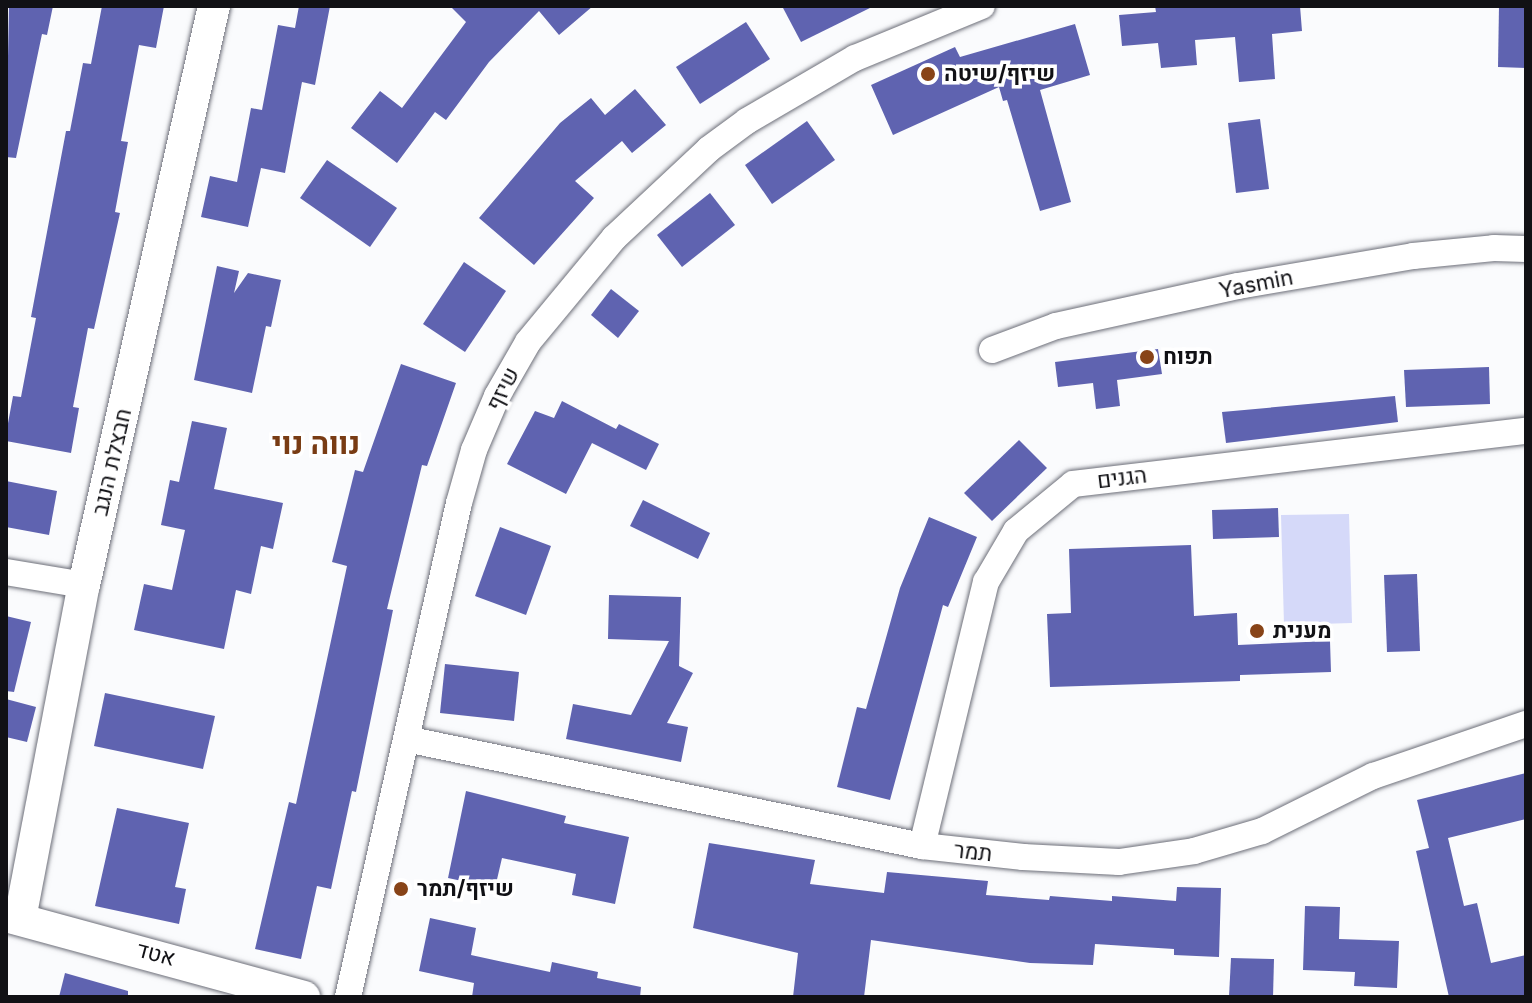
<!DOCTYPE html>
<meta charset="utf-8">
<style>
body{margin:0}
#map{position:relative;width:1532px;height:1003px;overflow:hidden;background:#fafbfd;font-family:Inter,Heebo,sans-serif}
div>[style]{position:absolute}
[style*='--x']{left:calc(var(--x)*1px);top:calc(var(--y)*1px);width:calc(var(--w)*1px);rotate:calc(var(--a)*1deg)}
.green>*{inset:0;background:#d5d9f9}
.building>*{inset:0;background:#5f63b0}
.roads{filter:drop-shadow(0 0 2px #6d6f79) drop-shadow(0 0 2px #6d6f79)}
.minor>*{height:26px;margin:-13px;padding:0 13px;transform-origin:13px;border-radius:13px;background:#fff}
.tertiary>*{height:32px;margin:-16px;padding:0 16px;transform-origin:16px;border-radius:16px;background:#fff}
.dots>*{width:22px;height:22px;translate:-50% -50%;box-sizing:border-box;border:4px solid #fff;border-radius:50%}
span{translate:-50% -50%;white-space:nowrap;text-align:center;line-height:1.15;-webkit-text-stroke:7px #fff;paint-order:stroke}
.poi-label{font-size:22px;color:#111115;font-weight:700}
.left{translate:0 -50%;text-align:left}
.street-label{font-size:22px;color:#111115}
.district-label{font-size:30px;color:#793c14;font-weight:700}
.frame{position:absolute;inset:0;border:8px solid #111115;pointer-events:none}
</style>
<div id="map">
<div class="green">
<div style="clip-path:polygon(1349px 514px,1352px 623px,1284px 625px,1281px 515px)"></div>
</div>
<div class="building">
<div style="clip-path:polygon(9px 6px,53px 6px,47px 35px,42px 34px,16px 158px,6px 157px)"></div>
<div style="clip-path:polygon(102px 6px,164px 6px,156px 48px,139px 45px,121px 141px,128px 142px,115px 212px,120px 213px,94px 329px,88px 328px,73px 407px,79px 408px,71px 453px,6px 441px,6px 434px,13px 396px,21px 397px,36px 318px,31px 317px,66px 131px,70px 131px,83px 63px,91px 64px)"></div>
<div style="clip-path:polygon(299px 6px,330px 6px,315px 85px,302px 82px,285px 173px,261px 168px,248px 227px,201px 217px,210px 176px,237px 182px,251px 108px,262px 110px,278px 25px,295px 28px)"></div>
<div style="clip-path:polygon(450px 6px,593px 6px,559px 35px,539px 11px,489px 62px,446px 120px,435px 112px,397px 163px,351px 128px,380px 91px,402px 108px,466px 22px)"></div>
<div style="clip-path:polygon(782px 6px,874px 6px,801px 42px)"></div>
<div style="clip-path:polygon(1155px 6px,1300px 6px,1302px 31px,1272px 34px,1275px 79px,1239px 82px,1235px 37px,1195px 40px,1197px 65px,1161px 68px,1158px 43px,1122px 46px,1119px 15px,1156px 12px)"></div>
<div style="clip-path:polygon(1499px 6px,1526px 6px,1526px 68px,1498px 67px)"></div>
<div style="clip-path:polygon(746px 22px,770px 59px,700px 104px,676px 67px)"></div>
<div style="clip-path:polygon(1075px 24px,1090px 75px,1040px 90px,1071px 202px,1040px 211px,1007px 100px,1003px 101px,999px 87px,893px 135px,871px 85px,955px 47px,960px 57px)"></div>
<div style="clip-path:polygon(635px 89px,666px 125px,632px 153px,622px 141px,575px 181px,594px 198px,534px 265px,479px 218px,560px 123px,591px 98px,605px 115px)"></div>
<div style="clip-path:polygon(1260px 119px,1269px 189px,1236px 193px,1228px 123px)"></div>
<div style="clip-path:polygon(807px 121px,835px 160px,772px 204px,745px 165px)"></div>
<div style="clip-path:polygon(327px 160px,397px 208px,370px 247px,300px 198px)"></div>
<div style="clip-path:polygon(710px 193px,735px 225px,682px 267px,657px 235px)"></div>
<div style="clip-path:polygon(464px 262px,506px 291px,465px 352px,423px 324px)"></div>
<div style="clip-path:polygon(217px 266px,239px 271px,234px 293px,248px 273px,281px 280px,271px 327px,266px 326px,252px 393px,194px 380px)"></div>
<div style="clip-path:polygon(611px 289px,639px 311px,618px 338px,591px 315px)"></div>
<div style="clip-path:polygon(1158px 349px,1162px 374px,1117px 380px,1120px 406px,1096px 409px,1093px 383px,1058px 387px,1055px 362px)"></div>
<div style="clip-path:polygon(401px 364px,456px 383px,427px 466px,422px 465px,387px 609px,393px 610px,356px 792px,352px 791px,331px 889px,317px 886px,301px 959px,255px 949px,289px 802px,296px 804px,347px 566px,332px 562px,355px 470px,363px 472px)"></div>
<div style="clip-path:polygon(1489px 367px,1490px 404px,1406px 407px,1404px 370px)"></div>
<div style="clip-path:polygon(1395px 396px,1398px 422px,1226px 443px,1222px 412px)"></div>
<div style="clip-path:polygon(562px 401px,616px 429px,619px 424px,659px 444px,646px 470px,592px 443px,566px 494px,507px 464px,535px 411px,554px 418px)"></div>
<div style="clip-path:polygon(192px 421px,227px 428px,214px 489px,283px 503px,273px 549px,261px 546px,251px 594px,236px 590px,224px 649px,134px 630px,144px 584px,172px 590px,185px 530px,161px 525px,170px 480px,179px 482px)"></div>
<div style="clip-path:polygon(1019px 440px,1047px 468px,992px 521px,964px 493px)"></div>
<div style="clip-path:polygon(6px 481px,57px 491px,49px 535px,6px 527px)"></div>
<div style="clip-path:polygon(643px 500px,710px 533px,698px 559px,630px 526px)"></div>
<div style="clip-path:polygon(1278px 508px,1279px 537px,1213px 539px,1212px 510px)"></div>
<div style="clip-path:polygon(929px 517px,977px 537px,948px 607px,943px 605px,890px 800px,837px 787px,857px 707px,866px 709px,900px 588px)"></div>
<div style="clip-path:polygon(500px 527px,551px 546px,526px 615px,475px 596px)"></div>
<div style="clip-path:polygon(1191px 545px,1194px 616px,1237px 613px,1238px 645px,1330px 641px,1331px 672px,1240px 675px,1240px 681px,1050px 687px,1047px 614px,1071px 613px,1069px 549px)"></div>
<div style="clip-path:polygon(1417px 574px,1420px 651px,1387px 652px,1384px 575px)"></div>
<div style="clip-path:polygon(609px 595px,681px 597px,679px 666px,693px 673px,667px 723px,688px 727px,681px 762px,566px 739px,573px 704px,631px 715px,669px 641px,608px 639px)"></div>
<div style="clip-path:polygon(6px 616px,31px 622px,14px 692px,6px 691px)"></div>
<div style="clip-path:polygon(445px 664px,519px 672px,514px 721px,440px 713px)"></div>
<div style="clip-path:polygon(105px 693px,215px 716px,203px 769px,94px 746px)"></div>
<div style="clip-path:polygon(6px 699px,36px 707px,27px 742px,6px 737px)"></div>
<div style="clip-path:polygon(1526px 773px,1526px 819px,1448px 838px,1464px 906px,1477px 903px,1491px 963px,1526px 955px,1526px 997px,1449px 997px,1416px 851px,1429px 848px,1417px 800px)"></div>
<div style="clip-path:polygon(466px 791px,566px 816px,564px 823px,629px 837px,615px 904px,572px 895px,576px 874px,502px 858px,495px 888px,448px 878px)"></div>
<div style="clip-path:polygon(117px 808px,189px 823px,175px 887px,186px 889px,179px 924px,95px 906px)"></div>
<div style="clip-path:polygon(709px 843px,815px 860px,810px 884px,884px 893px,887px 872px,988px 881px,986px 895px,1049px 900px,1050px 896px,1112px 901px,1112px 896px,1176px 901px,1177px 887px,1221px 888px,1219px 957px,1174px 955px,1174px 949px,1095px 944px,1093px 965px,1030px 963px,871px 940px,864px 997px,793px 997px,798px 953px,693px 928px)"></div>
<div style="clip-path:polygon(1305px 906px,1340px 907px,1339px 939px,1399px 941px,1397px 988px,1354px 986px,1355px 972px,1303px 970px)"></div>
<div style="clip-path:polygon(430px 918px,476px 928px,471px 955px,550px 972px,552px 962px,598px 972px,597px 978px,641px 987px,640px 997px,472px 997px,474px 983px,419px 971px)"></div>
<div style="clip-path:polygon(1231px 958px,1274px 959px,1273px 997px,1229px 997px)"></div>
<div style="clip-path:polygon(65px 973px,128px 991px,128px 997px,59px 997px)"></div>
</div>
<div class="roads">
<div class="minor">
<div style="--x:992;--y:350;--w:68;--a:-20.6"></div>
<div style="--x:1056;--y:326;--w:186;--a:-12.4"></div>
<div style="--x:1238;--y:286;--w:178;--a:-9.7"></div>
<div style="--x:1413;--y:256;--w:81;--a:-5.6"></div>
<div style="--x:1494;--y:248;--w:32;--a:2"></div>
<div style="--x:6;--y:572;--w:79;--a:9.5"></div>
<div style="--x:406;--y:739;--w:527;--a:11.72"></div>
<div style="--x:922;--y:846;--w:102;--a:6.2"></div>
<div style="--x:1023;--y:857;--w:96;--a:3"></div>
<div style="--x:1119;--y:862;--w:76;--a:-8.3"></div>
<div style="--x:1194;--y:851;--w:71;--a:-16.4"></div>
<div style="--x:1262;--y:831;--w:124;--a:-26.4"></div>
<div style="--x:1373;--y:776;--w:162;--a:-18.8"></div>
<div style="--x:922;--y:846;--w:272;--a:-76.4"></div>
<div style="--x:986;--y:582;--w:59;--a:-59.5"></div>
<div style="--x:1016;--y:531;--w:74;--a:-39.5"></div>
<div style="--x:1073;--y:484;--w:456;--a:-6.7"></div>
<div style="--x:348;--y:997;--w:506;--a:-77.34"></div>
<div style="--x:459;--y:503;--w:55;--a:-74.2"></div>
<div style="--x:474;--y:450;--w:59;--a:-66.9"></div>
<div style="--x:497;--y:396;--w:62;--a:-60.1"></div>
<div style="--x:528;--y:342;--w:135;--a:-50.4"></div>
<div style="--x:614;--y:238;--w:130;--a:-43.1"></div>
<div style="--x:709;--y:149;--w:47;--a:-36.4"></div>
<div style="--x:747;--y:121;--w:125;--a:-30.3"></div>
<div style="--x:855;--y:58;--w:137;--a:-22.3"></div>
</div>
<div class="tertiary">
<div style="--x:6;--y:916;--w:309;--a:15.2"></div>
<div style="--x:20;--y:919;--w:340;--a:-79.2"></div>
<div style="--x:84;--y:585;--w:593;--a:-77.35"></div>
</div>
</div>
<div class="dots">
<div style="left:928px;top:74px;background:#884418"></div>
<div style="left:1147px;top:357px;background:#884418"></div>
<div style="left:1257px;top:631px;background:#884418"></div>
<div style="left:401px;top:889px;background:#884418"></div>
</div>
<div class="poi-label">
<span class="left" style="left:944px;top:74px">שיזף/שיטה</span>
<span class="left" style="left:1163px;top:357px">תפוח</span>
<span class="left" style="left:1273px;top:631px">מענית</span>
<span class="left" style="left:417px;top:889px">שיזף/תמר</span>
</div>
<div class="street-label">
<span style="left:1256px;top:284px;rotate:-11deg">Yasmin</span>
<span style="left:503px;top:389px;rotate:-63deg">שיזף</span>
<span style="left:112px;top:462px;rotate:-77deg">חבצלת הנגב</span>
<span style="left:1122px;top:478px;rotate:-7deg">הגנים</span>
<span style="left:973px;top:852px;rotate:6deg">תמר</span>
<span style="left:156px;top:954px;rotate:15deg">אטד</span>
</div>
<div class="district-label">
<span style="left:316px;top:443px">נווה נוי</span>
</div>
<div class="frame"></div>
</div>
